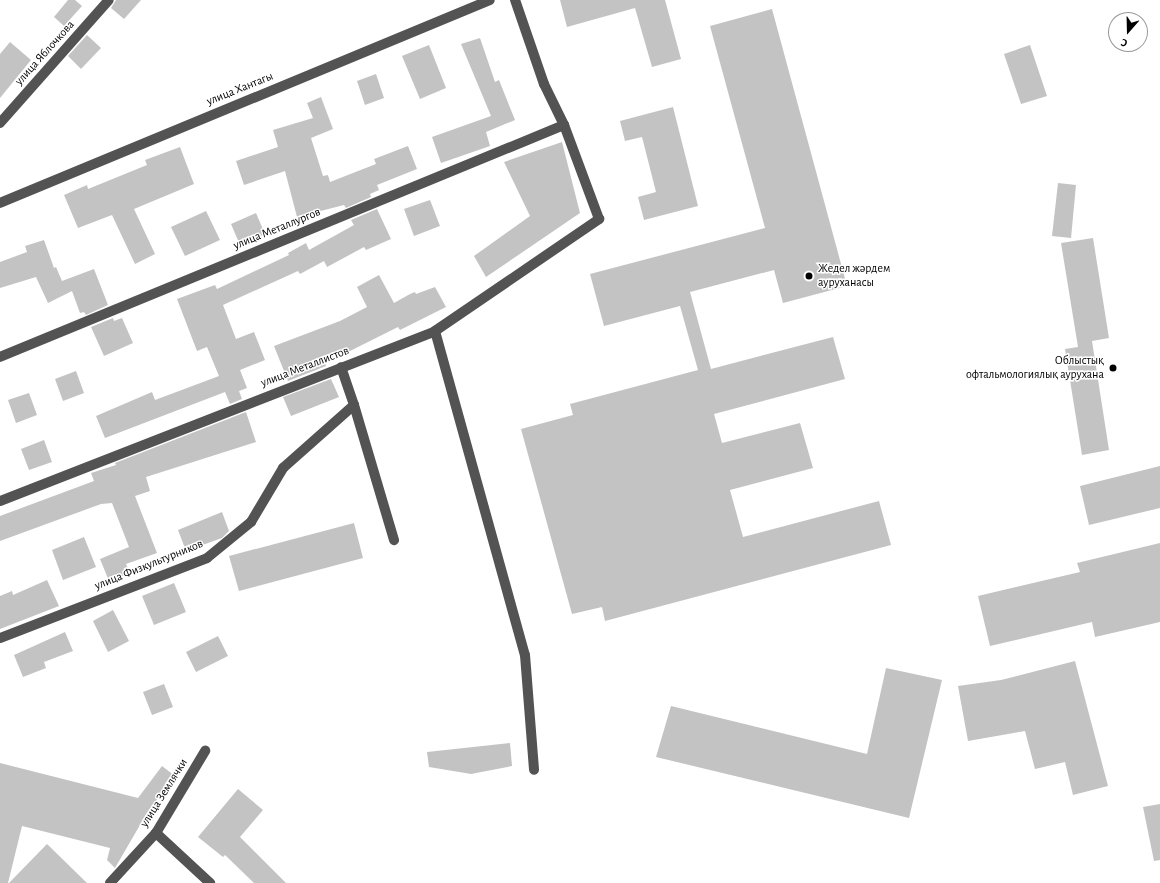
<!DOCTYPE html>
<meta charset="utf-8">
<style>
body{margin:0}
#map{position:relative;width:1160px;height:883px;overflow:hidden;background:#fff;font-family:"Alegreya Sans",sans-serif}
div>[style]{position:absolute}
[style*='--x']{left:calc(var(--x)*1px);top:calc(var(--y)*1px);width:calc(var(--w)*1px);rotate:calc(var(--a)*1deg)}
.building>*{inset:0;background:#c3c3c3}
.minor>*{height:10px;margin:-5px;padding:0 5px;transform-origin:5px;border-radius:5px;background:#535353}
.dots>*{width:11px;height:11px;translate:-50% -50%;box-sizing:border-box;border:2px solid #fff;border-radius:50%}
span{translate:-50% -50%;white-space:nowrap;text-align:center;line-height:1.15;-webkit-text-stroke:3px #fff;paint-order:stroke}
.street-label{font-size:12px;color:#000}
.poi-label{font-size:12px;color:#000}
.left{translate:0 -50%;text-align:left}
.right{translate:-100% -50%;text-align:right}
.north{position:absolute;left:1108px;top:12px;width:40px;height:40px;box-sizing:border-box;background:#fff;border:1px solid #999;border-radius:50%;rotate:200deg;font-size:11px;font-weight:700;line-height:16px;text-align:center;color:#000}
.north::after{content:'';display:block;margin:auto;width:14px;height:18px;background:#000;clip-path:polygon(50% 0,100% 100%,50% 72%,0 100%)}
</style>
<div id="map">
<div class="building">
<div style="clip-path:polygon(68px 0,75px 0,82px 6px,64px 26px,54px 17px)"></div>
<div style="clip-path:polygon(116px 0,141px 0,124px 19px,111px 8px)"></div>
<div style="clip-path:polygon(560px 0,665px 0,681px 59px,652px 67px,635px 8px,567px 27px)"></div>
<div style="clip-path:polygon(772px 9px,847px 286px,783px 303px,774px 270px,690px 292px,711px 369px,833px 337px,845px 379px,714px 414px,722px 443px,800px 423px,813px 468px,730px 490px,743px 537px,879px 501px,891px 545px,605px 621px,602px 607px,572px 614px,521px 429px,573px 415px,570px 404px,698px 370px,680px 306px,604px 326px,590px 274px,765px 228px,710px 26px)"></div>
<div style="clip-path:polygon(87px 35px,101px 48px,81px 69px,68px 56px)"></div>
<div style="clip-path:polygon(480px 38px,495px 82px,499px 80px,515px 120px,486px 132px,490px 146px,441px 163px,432px 137px,491px 116px,461px 44px)"></div>
<div style="clip-path:polygon(10px 42px,31px 60px,0 98px,0 54px)"></div>
<div style="clip-path:polygon(429px 45px,446px 88px,420px 99px,402px 56px)"></div>
<div style="clip-path:polygon(1030px 45px,1047px 96px,1021px 104px,1004px 54px)"></div>
<div style="clip-path:polygon(376px 74px,384px 98px,365px 105px,357px 81px)"></div>
<div style="clip-path:polygon(321px 97px,333px 129px,311px 138px,323px 176px,328px 175px,330px 182px,376px 164px,374px 159px,408px 146px,417px 169px,377px 185px,379px 190px,370px 194px,371px 197px,346px 208px,344px 205px,297px 217px,285px 171px,244px 185px,236px 161px,278px 147px,273px 130px,313px 118px,307px 103px)"></div>
<div style="clip-path:polygon(673px 107px,698px 206px,644px 220px,638px 197px,656px 192px,642px 137px,625px 141px,620px 121px)"></div>
<div style="clip-path:polygon(562px 142px,580px 213px,486px 277px,474px 256px,530px 216px,504px 162px)"></div>
<div style="clip-path:polygon(180px 147px,194px 184px,134px 209px,155px 254px,135px 264px,112px 215px,78px 228px,64px 195px,87px 185px,88px 189px,147px 165px,145px 160px)"></div>
<div style="clip-path:polygon(1058px 183px,1076px 185px,1071px 238px,1052px 236px)"></div>
<div style="clip-path:polygon(430px 200px,440px 226px,414px 236px,404px 209px)"></div>
<div style="clip-path:polygon(377px 209px,391px 239px,366px 250px,364px 247px,327px 267px,324px 261px,300px 274px,298px 271px,223px 305px,236px 339px,254px 332px,265px 360px,240px 370px,247px 388px,239px 391px,242px 399px,230px 404px,225px 392px,105px 438px,96px 416px,152px 392px,155px 400px,219px 376px,207px 347px,197px 351px,177px 299px,215px 285px,217px 289px,289px 255px,288px 253px,306px 243px,309px 250px,354px 225px,351px 220px)"></div>
<div style="clip-path:polygon(206px 211px,220px 240px,185px 256px,171px 227px)"></div>
<div style="clip-path:polygon(256px 213px,265px 234px,240px 245px,231px 224px)"></div>
<div style="clip-path:polygon(1093px 238px,1109px 338px,1092px 341px,1109px 450px,1082px 455px,1065px 349px,1078px 347px,1061px 243px)"></div>
<div style="clip-path:polygon(44px 240px,54px 268px,56px 267px,62px 281px,94px 269px,108px 305px,86px 315px,84px 312px,80px 313px,72px 291px,48px 303px,36px 277px,0 288px,0 262px,27px 252px,25px 246px)"></div>
<div style="clip-path:polygon(379px 275px,394px 303px,410px 294px,415px 292px,416px 294px,435px 287px,446px 307px,400px 330px,398px 327px,346px 353px,324px 360px,326px 366px,288px 381px,274px 346px,340px 321px,367px 307px,357px 287px)"></div>
<div style="clip-path:polygon(113px 318px,114px 321px,122px 318px,133px 343px,104px 356px,91px 327px)"></div>
<div style="clip-path:polygon(76px 371px,84px 393px,63px 401px,55px 379px)"></div>
<div style="clip-path:polygon(331px 379px,339px 397px,291px 416px,283px 397px)"></div>
<div style="clip-path:polygon(29px 393px,37px 415px,16px 423px,8px 400px)"></div>
<div style="clip-path:polygon(246px 412px,256px 442px,146px 477px,150px 491px,135px 496px,157px 553px,126px 564px,130px 573px,109px 581px,100px 559px,129px 547px,112px 503px,101px 504px,0 541px,0 516px,94px 481px,91px 473px,116px 465px,115px 463px)"></div>
<div style="clip-path:polygon(44px 440px,52px 462px,29px 470px,21px 449px)"></div>
<div style="clip-path:polygon(1160px 466px,1160px 508px,1089px 525px,1080px 486px)"></div>
<div style="clip-path:polygon(222px 512px,229px 531px,222px 538px,186px 551px,178px 530px)"></div>
<div style="clip-path:polygon(354px 523px,363px 558px,239px 591px,229px 556px)"></div>
<div style="clip-path:polygon(84px 537px,96px 567px,63px 580px,52px 550px)"></div>
<div style="clip-path:polygon(1160px 543px,1160px 622px,1095px 637px,1092px 622px,990px 646px,978px 596px,1080px 572px,1077px 563px)"></div>
<div style="clip-path:polygon(47px 580px,59px 606px,0 629px,0 596px,12px 591px,13px 595px)"></div>
<div style="clip-path:polygon(174px 583px,186px 612px,154px 625px,142px 596px)"></div>
<div style="clip-path:polygon(113px 610px,129px 641px,108px 652px,93px 621px)"></div>
<div style="clip-path:polygon(65px 632px,73px 651px,44px 662px,46px 668px,23px 677px,14px 655px)"></div>
<div style="clip-path:polygon(218px 636px,228px 656px,196px 672px,186px 652px)"></div>
<div style="clip-path:polygon(1075px 661px,1108px 786px,1073px 795px,1065px 762px,1035px 769px,1025px 731px,968px 741px,958px 686px,1001px 680px)"></div>
<div style="clip-path:polygon(886px 668px,942px 680px,909px 818px,656px 757px,671px 706px,867px 754px)"></div>
<div style="clip-path:polygon(164px 684px,173px 707px,152px 715px,143px 692px)"></div>
<div style="clip-path:polygon(510px 743px,512px 766px,471px 774px,429px 767px,427px 752px)"></div>
<div style="clip-path:polygon(0 763px,138px 798px,162px 766px,175px 776px,147px 813px,115px 868px,107px 860px,110px 848px,22px 826px,8px 883px,0 883px)"></div>
<div style="clip-path:polygon(238px 789px,263px 810px,240px 837px,286px 883px,254px 883px,225px 855px,223px 857px,198px 837px)"></div>
<div style="clip-path:polygon(1160px 804px,1160px 860px,1154px 861px,1143px 807px)"></div>
<div style="clip-path:polygon(47px 844px,87px 883px,9px 883px)"></div>
</div>
<div class="minor">
<div style="--x:0;--y:123;--w:164;--a:-48.5"></div>
<div style="--x:0;--y:203;--w:530;--a:-22.5"></div>
<div style="--x:435;--y:331;--w:336;--a:74.5"></div>
<div style="--x:525;--y:655;--w:115;--a:85.5"></div>
<div style="--x:0;--y:357;--w:610;--a:-22.36"></div>
<div style="--x:354;--y:405;--w:141;--a:73.5"></div>
<div style="--x:0;--y:501;--w:467;--a:-21.3"></div>
<div style="--x:435;--y:331;--w:199;--a:-34.3"></div>
<div style="--x:599;--y:219;--w:100;--a:-110.4"></div>
<div style="--x:564;--y:125;--w:46;--a:-116"></div>
<div style="--x:544;--y:84;--w:89;--a:-109"></div>
<div style="--x:0;--y:638;--w:222;--a:-21.1"></div>
<div style="--x:207;--y:558;--w:57;--a:-39.3"></div>
<div style="--x:251;--y:522;--w:63;--a:-59.3"></div>
<div style="--x:283;--y:468;--w:95;--a:-41.6"></div>
<div style="--x:354;--y:405;--w:40;--a:-108.9"></div>
<div style="--x:156;--y:833;--w:74;--a:42.8"></div>
<div style="--x:110;--y:883;--w:68;--a:-47.4"></div>
<div style="--x:156;--y:833;--w:96;--a:-59.1"></div>
</div>
<div class="dots">
<div style="left:809px;top:276px;background:#000"></div>
<div style="left:1113px;top:368px;background:#000"></div>
</div>
<div class="street-label">
<span style="left:45px;top:53px;rotate:-48deg">улица Яблочкова</span>
<span style="left:240px;top:89px;rotate:-22deg">улица Хантагы</span>
<span style="left:277px;top:229px;rotate:-22deg">улица Металлургов</span>
<span style="left:305px;top:367px;rotate:-21deg">улица Металлистов</span>
<span style="left:149px;top:565px;rotate:-22deg">улица Физкультурников</span>
<span style="left:164px;top:793px;rotate:-58deg">улица Землячки</span>
</div>
<div class="poi-label">
<span class="left" style="left:818px;top:276px">Жедел жәрдем<br>ауруханасы</span>
<span class="right" style="left:1104px;top:368px">Облыстық<br>офтальмологиялық аурухана</span>
</div>
<div class="north">С</div>
</div>
